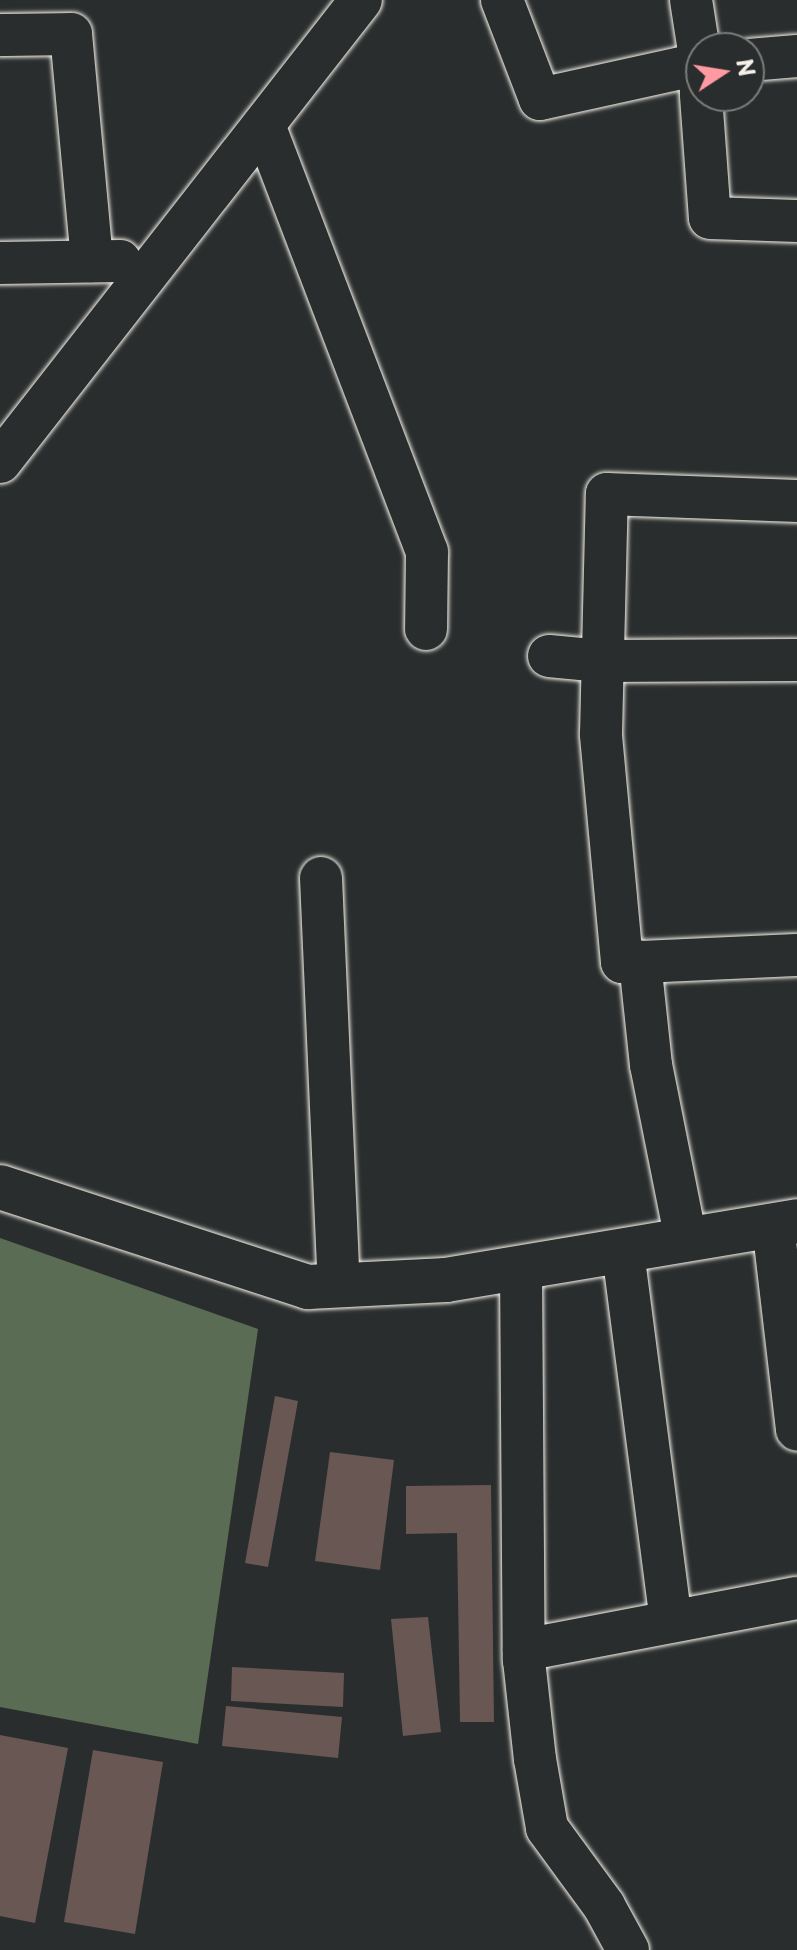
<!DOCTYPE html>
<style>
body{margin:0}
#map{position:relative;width:797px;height:1950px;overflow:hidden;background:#2a2d2e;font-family:"Playpen Sans",sans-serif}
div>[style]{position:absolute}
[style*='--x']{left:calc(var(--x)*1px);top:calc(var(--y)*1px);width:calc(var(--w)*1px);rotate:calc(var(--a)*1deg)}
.green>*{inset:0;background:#5b6c54}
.building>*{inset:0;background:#695753}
.roads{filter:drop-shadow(0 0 2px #f4f1e8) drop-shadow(0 0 2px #f4f1e8)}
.minor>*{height:42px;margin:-21px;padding:0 21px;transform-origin:21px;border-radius:21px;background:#2a2d2e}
.major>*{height:44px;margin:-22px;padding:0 22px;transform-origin:22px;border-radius:22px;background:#2a2d2e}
span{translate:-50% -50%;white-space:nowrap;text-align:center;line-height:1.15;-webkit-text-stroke:8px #2a2d2e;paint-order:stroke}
.north{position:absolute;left:685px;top:32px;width:80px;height:80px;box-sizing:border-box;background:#2a2d2e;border:2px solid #7b7b78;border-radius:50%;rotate:78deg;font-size:22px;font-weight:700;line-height:32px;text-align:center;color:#f4f1e8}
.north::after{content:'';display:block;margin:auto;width:28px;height:36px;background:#ff9aa2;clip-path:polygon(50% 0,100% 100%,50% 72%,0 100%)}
</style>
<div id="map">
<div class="green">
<div style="clip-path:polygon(0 1238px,258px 1329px,198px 1744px,0 1707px)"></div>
</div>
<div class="building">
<div style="clip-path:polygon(275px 1396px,298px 1401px,268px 1567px,245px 1563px)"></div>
<div style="clip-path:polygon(330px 1452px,394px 1460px,380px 1570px,315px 1561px)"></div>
<div style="clip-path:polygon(491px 1485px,494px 1722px,460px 1722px,457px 1533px,406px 1534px,406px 1486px)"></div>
<div style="clip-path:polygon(428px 1617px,441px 1732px,403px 1736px,391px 1619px)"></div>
<div style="clip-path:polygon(232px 1667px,344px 1673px,343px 1707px,231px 1701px)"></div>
<div style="clip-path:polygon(226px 1706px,342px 1717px,338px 1758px,222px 1746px)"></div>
<div style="clip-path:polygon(0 1735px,68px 1748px,35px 1923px,0 1916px)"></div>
<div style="clip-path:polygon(93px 1750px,163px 1762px,135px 1934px,64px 1922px)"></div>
</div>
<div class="roads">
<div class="minor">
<div style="--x:502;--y:0;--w:106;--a:69"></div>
<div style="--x:540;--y:99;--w:163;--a:-12.4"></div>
<div style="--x:699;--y:64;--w:29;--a:86"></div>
<div style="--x:691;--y:0;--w:65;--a:81.1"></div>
<div style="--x:0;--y:35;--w:71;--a:-0.8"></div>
<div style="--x:71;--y:34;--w:228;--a:84.7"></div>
<div style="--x:749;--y:60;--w:48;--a:-4.8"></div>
<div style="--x:701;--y:96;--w:122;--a:85.8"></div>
<div style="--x:710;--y:218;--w:87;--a:2"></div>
<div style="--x:264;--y:125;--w:457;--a:69.1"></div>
<div style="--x:427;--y:552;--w:77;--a:90.7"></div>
<div style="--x:0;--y:263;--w:120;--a:-1"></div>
<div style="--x:0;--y:462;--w:586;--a:-52"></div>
<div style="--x:549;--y:656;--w:53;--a:5.4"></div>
<div style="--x:602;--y:661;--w:195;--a:-0.3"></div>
<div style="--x:321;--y:878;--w:408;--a:87.5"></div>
<div style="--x:640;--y:962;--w:157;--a:-2.6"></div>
<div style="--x:773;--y:1225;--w:206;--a:83.3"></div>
<div style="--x:686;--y:1240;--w:178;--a:-101.3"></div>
<div style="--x:651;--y:1065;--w:104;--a:-96.1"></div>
<div style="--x:640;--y:962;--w:18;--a:180"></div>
<div style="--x:622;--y:962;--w:229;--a:-95.3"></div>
<div style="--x:601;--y:734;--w:240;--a:-88.6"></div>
<div style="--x:607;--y:494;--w:190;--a:2.1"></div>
<div style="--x:623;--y:1252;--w:371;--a:82.6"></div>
<div style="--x:521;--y:1269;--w:391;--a:89.6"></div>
<div style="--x:524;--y:1660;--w:100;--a:83.7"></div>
<div style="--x:535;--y:1759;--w:70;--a:80.1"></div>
<div style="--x:547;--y:1828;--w:97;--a:53.8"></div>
<div style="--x:604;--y:1906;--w:50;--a:61.4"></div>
<div style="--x:524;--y:1650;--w:278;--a:-10.8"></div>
</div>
<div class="major">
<div style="--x:0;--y:1187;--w:324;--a:18"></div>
<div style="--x:308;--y:1287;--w:138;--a:-2.9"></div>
<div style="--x:446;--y:1280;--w:356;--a:-9.5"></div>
</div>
</div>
<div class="north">N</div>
</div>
